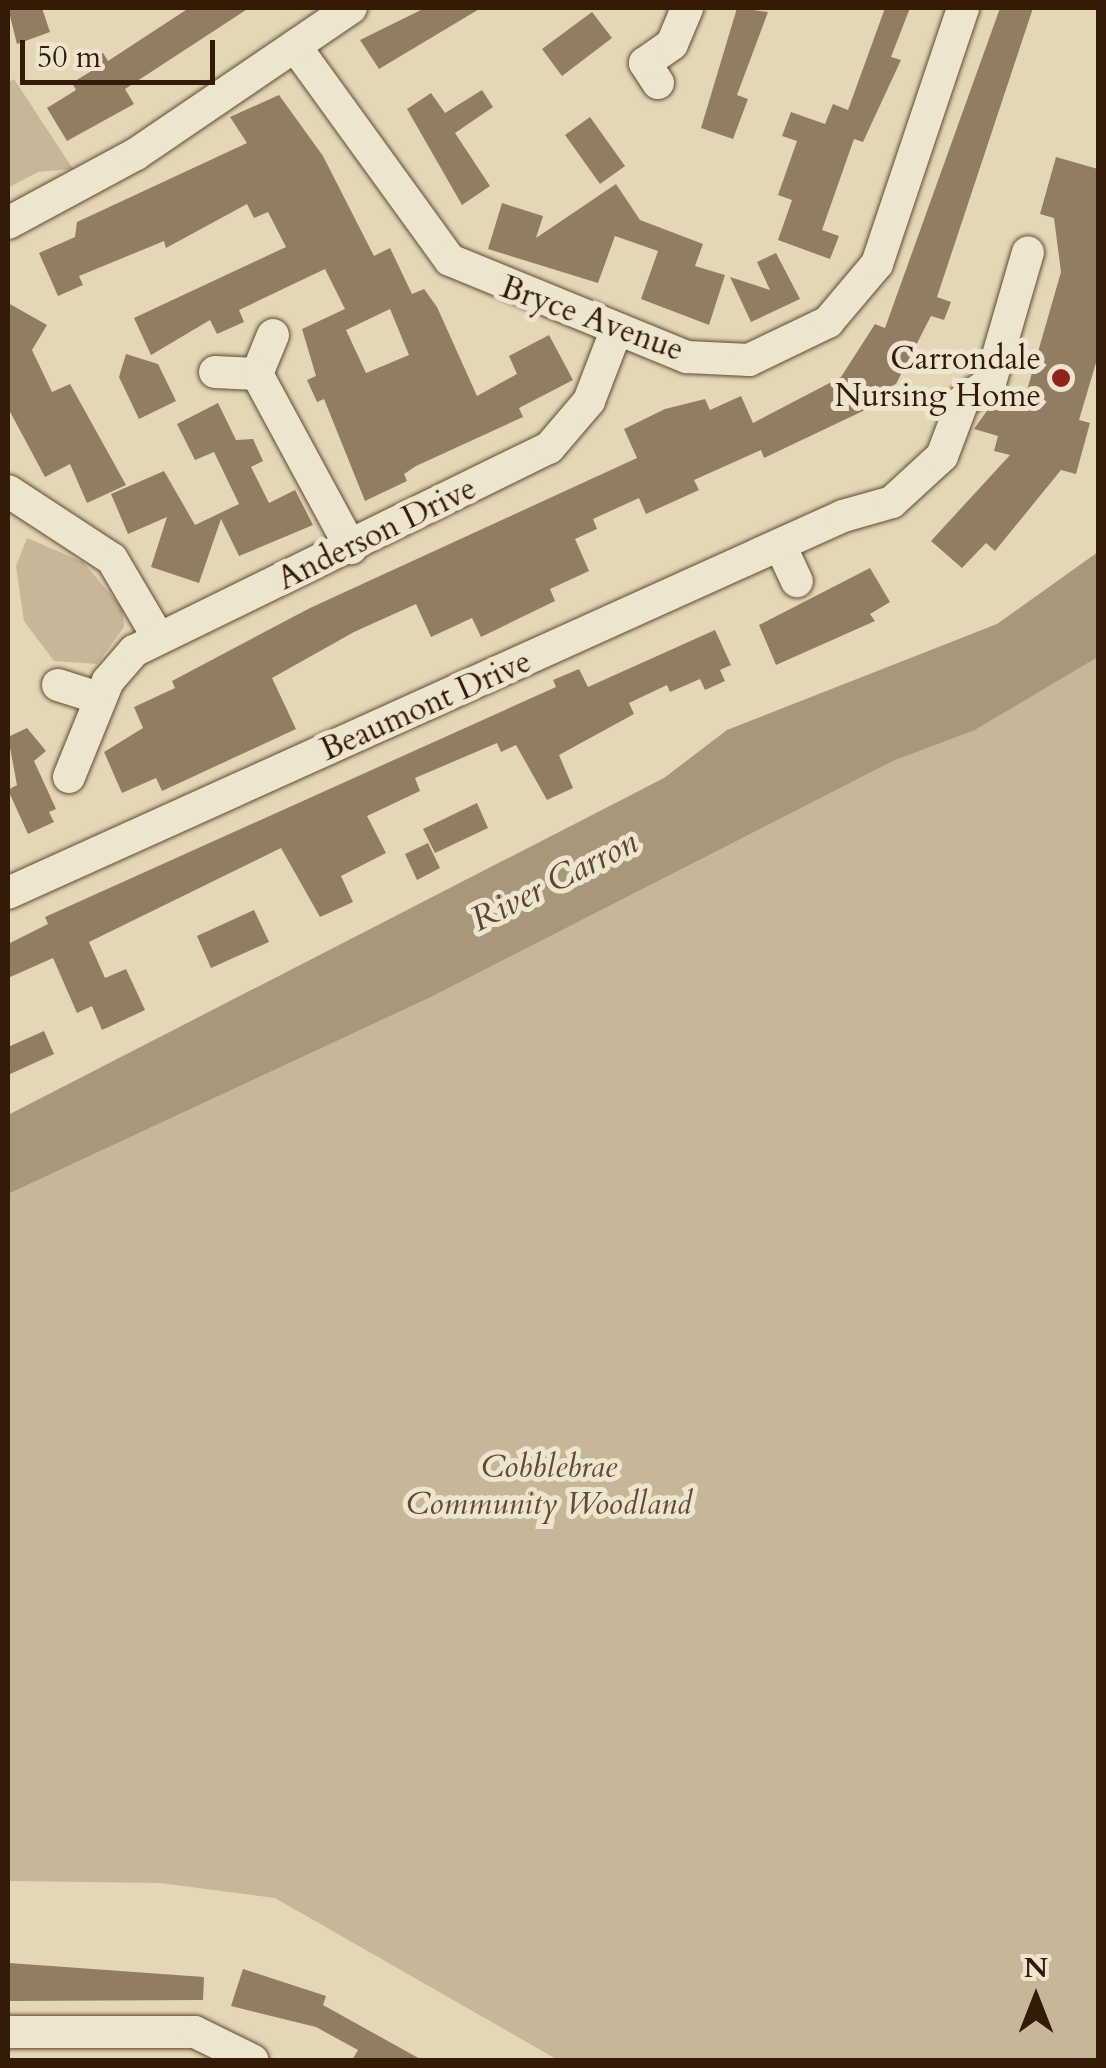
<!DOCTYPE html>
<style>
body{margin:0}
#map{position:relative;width:1106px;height:2068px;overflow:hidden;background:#e4d7b5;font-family:Cardo,serif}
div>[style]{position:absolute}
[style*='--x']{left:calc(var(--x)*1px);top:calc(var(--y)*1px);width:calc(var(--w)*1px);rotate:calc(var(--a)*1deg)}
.green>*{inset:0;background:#c6b798}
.water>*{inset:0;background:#a8977a}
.building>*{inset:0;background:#907d62}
.roads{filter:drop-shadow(0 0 2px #604a33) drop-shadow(0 0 2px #604a33)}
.minor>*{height:32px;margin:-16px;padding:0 16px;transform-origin:16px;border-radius:16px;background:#ede5cf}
.dots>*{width:28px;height:28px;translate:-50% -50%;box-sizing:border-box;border:5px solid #ede5cf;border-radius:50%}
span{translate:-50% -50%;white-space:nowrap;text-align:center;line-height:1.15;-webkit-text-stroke:10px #ede5cf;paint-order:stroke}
.street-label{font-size:32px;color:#341b08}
.poi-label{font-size:32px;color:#341b08}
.right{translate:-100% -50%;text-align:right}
.park-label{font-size:32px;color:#604a33;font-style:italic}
.water-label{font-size:35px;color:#5d4630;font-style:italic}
.frame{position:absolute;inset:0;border:10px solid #341b08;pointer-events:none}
.north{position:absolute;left:986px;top:1948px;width:100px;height:100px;-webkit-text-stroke:8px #ede5cf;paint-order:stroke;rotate:0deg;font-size:28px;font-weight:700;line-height:40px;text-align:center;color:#341b08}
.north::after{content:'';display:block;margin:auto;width:35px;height:45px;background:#341b08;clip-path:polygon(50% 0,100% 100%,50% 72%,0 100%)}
.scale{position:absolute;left:20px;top:40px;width:195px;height:45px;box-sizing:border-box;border:5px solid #341b08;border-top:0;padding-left:12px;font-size:30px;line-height:35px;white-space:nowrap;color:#341b08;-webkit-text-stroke:8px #ede5cf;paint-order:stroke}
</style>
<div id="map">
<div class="green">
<div style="clip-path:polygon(14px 79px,73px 169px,38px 172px,8px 188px,8px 83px)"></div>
<div style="clip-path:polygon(27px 538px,83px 562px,123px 609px,124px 627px,97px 664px,54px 661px,24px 621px,16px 566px)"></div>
<div style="clip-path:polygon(1098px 657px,1098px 2060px,558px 2060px,275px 1898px,160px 1883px,8px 1881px,8px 1194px,429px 998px,893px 761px,975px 730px)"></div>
</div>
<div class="water">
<div style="clip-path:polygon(1098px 552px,1098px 657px,975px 730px,893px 761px,429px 998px,8px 1194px,8px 1115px,664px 778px,727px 730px,997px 624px)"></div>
</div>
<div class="building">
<div style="clip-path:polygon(8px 8px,42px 8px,50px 32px,17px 44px)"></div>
<div style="clip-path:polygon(189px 8px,249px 8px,125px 89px,134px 104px,67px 141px,47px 108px,76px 90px,72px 83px,93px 70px,88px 62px,103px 53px,108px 61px)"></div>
<div style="clip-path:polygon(425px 8px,481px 8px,379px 69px,360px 40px)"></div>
<div style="clip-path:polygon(737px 8px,768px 12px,737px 95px,748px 99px,733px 139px,701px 128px)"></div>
<div style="clip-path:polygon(885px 8px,910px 8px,891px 57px,901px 60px,863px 142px,854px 139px,822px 230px,839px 236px,830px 259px,778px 240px,792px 200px,778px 195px,797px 141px,782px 136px,791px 112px,825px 124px,833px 104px,848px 110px)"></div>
<div style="clip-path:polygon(1000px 8px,1033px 8px,937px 297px,951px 302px,944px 320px,931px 316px,896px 384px,879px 392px,884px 401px,764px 458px,761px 450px,694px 480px,699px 490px,646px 514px,639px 498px,593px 519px,597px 529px,575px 539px,589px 571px,550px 589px,555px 601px,481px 637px,472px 618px,431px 637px,416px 604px,354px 632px,272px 678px,296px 729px,162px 791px,156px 778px,122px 793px,104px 752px,143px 728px,134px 707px,175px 688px,172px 681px,310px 608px,637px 458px,624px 429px,665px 409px,705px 399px,710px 410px,741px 396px,753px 423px,841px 377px,875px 324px,885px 328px)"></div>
<div style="clip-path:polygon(592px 12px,612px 38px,562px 76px,542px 49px)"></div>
<div style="clip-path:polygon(482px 90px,493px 107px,455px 133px,490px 186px,462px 205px,407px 109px,431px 93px,445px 113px)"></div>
<div style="clip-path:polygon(evenodd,279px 95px,323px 156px,374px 256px,390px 248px,412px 294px,424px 289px,437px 307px,477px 396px,517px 374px,509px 356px,549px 335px,573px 380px,519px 408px,523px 417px,416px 466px,404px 474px,407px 481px,365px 501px,324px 399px,317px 402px,307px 380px,316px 376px,302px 329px,345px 309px,325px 269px,239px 310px,244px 322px,217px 334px,210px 320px,151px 355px,134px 318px,286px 247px,268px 212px,254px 218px,247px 204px,166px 248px,164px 241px,79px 276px,83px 285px,58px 296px,39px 253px,75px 237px,77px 222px,247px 143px,230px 117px,279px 95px,390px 309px,409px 355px,366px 373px,346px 330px,390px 309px)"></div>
<div style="clip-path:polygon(590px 117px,625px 166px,600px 184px,565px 135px)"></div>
<div style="clip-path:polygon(1056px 157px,1098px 169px,1098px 356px,1079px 420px,1090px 423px,1076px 474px,1061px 470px,995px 551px,986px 543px,962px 568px,931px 541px,1010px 455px,994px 451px,998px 436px,974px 429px,989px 408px,1023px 404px,1061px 272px,1054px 218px,1040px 214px)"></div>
<div style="clip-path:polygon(616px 184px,640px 220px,703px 244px,695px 266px,725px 275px,709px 325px,641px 299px,658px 251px,615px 236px,598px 283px,488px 249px,502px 203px,543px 216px,536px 238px)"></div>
<div style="clip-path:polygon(776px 253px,800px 299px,751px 322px,730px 277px,770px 290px,757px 262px)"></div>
<div style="clip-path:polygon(8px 303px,47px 325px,32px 350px,52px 392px,70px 384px,126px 485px,87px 503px,70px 464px,45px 477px,8px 408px)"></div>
<div style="clip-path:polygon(126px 354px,158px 364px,176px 401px,139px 419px,119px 377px)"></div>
<div style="clip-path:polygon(218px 403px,236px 440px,253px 439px,263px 461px,251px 467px,269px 503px,295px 490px,313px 525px,239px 556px,221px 519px,199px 583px,151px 567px,167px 517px,128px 534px,111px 494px,164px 471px,195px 525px,239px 504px,214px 452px,195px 460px,177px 424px)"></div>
<div style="clip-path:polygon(870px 568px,890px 602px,870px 614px,875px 621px,776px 665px,759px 625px)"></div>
<div style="clip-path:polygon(715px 630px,731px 665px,720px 670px,725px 681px,705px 690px,700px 679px,670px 692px,667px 685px,629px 703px,634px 714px,559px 755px,573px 788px,547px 800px,516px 745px,501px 752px,497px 743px,415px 778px,420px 791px,367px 816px,386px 853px,341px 876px,353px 902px,320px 917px,281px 848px,89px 942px,105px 978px,126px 969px,145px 1010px,102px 1030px,92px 1006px,77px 1013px,53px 958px,8px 978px,8px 944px,48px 924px,45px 917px,556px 687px,553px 680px,579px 669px,588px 687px)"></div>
<div style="clip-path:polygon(27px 728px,46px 751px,34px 761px,56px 809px,49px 812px,54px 822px,28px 834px,8px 790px,17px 785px,8px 737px)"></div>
<div style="clip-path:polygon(477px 803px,488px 828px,435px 853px,423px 829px)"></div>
<div style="clip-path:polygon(428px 843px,440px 868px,417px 880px,405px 854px)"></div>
<div style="clip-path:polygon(254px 910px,269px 942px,211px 968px,197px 936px)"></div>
<div style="clip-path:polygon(44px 1031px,54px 1054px,8px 1075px,8px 1047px)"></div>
<div style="clip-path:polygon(9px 1963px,204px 1977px,203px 2000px,9px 2001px)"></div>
<div style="clip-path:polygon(243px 1969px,326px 1996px,323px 2005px,422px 2060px,352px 2060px,358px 2050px,316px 2027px,231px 2006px)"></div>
</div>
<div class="roads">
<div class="minor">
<div style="--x:295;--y:46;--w:264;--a:54.1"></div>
<div style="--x:450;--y:260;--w:256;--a:22.3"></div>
<div style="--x:687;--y:357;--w:62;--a:2.8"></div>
<div style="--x:749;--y:360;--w:88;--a:-25.7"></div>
<div style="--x:828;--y:322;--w:76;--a:-49.8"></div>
<div style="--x:877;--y:264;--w:270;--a:-71.4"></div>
<div style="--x:658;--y:83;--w:24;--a:-123"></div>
<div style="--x:645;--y:63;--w:33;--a:-35"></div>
<div style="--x:672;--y:44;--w:39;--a:-67"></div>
<div style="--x:8;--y:223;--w:145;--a:-28.3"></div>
<div style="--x:136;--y:154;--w:260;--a:-34.2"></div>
<div style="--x:215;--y:372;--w:42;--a:2.7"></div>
<div style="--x:257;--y:374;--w:42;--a:-67.7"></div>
<div style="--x:257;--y:374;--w:198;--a:61.6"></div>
<div style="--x:8;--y:491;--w:124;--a:33.2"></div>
<div style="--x:112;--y:559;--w:91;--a:59.5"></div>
<div style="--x:780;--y:545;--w:40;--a:65"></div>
<div style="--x:58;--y:685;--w:43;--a:17.6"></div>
<div style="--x:69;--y:777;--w:104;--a:-67.9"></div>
<div style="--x:108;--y:681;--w:40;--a:-49"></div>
<div style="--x:134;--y:651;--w:462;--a:-26.1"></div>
<div style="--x:549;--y:448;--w:62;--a:-49.6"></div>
<div style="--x:589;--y:401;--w:75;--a:-68.9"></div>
<div style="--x:8;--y:893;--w:916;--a:-24.3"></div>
<div style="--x:843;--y:516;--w:51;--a:-15.9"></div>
<div style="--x:892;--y:502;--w:68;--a:-42.6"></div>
<div style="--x:942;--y:456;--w:59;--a:-69.1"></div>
<div style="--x:963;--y:401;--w:32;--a:-34"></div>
<div style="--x:990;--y:383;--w:136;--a:-73.8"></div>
<div style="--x:8;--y:2032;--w:187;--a:0"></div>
<div style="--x:195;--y:2032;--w:64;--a:26.2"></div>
</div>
</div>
<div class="dots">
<div style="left:1061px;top:378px;background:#8f2418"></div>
</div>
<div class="street-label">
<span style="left:592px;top:319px;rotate:20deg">Bryce Avenue</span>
<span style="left:377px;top:534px;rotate:-26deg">Anderson Drive</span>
<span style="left:426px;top:706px;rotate:-24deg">Beaumont Drive</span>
</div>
<div class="poi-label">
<span class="right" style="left:1041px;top:378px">Carrondale<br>Nursing Home</span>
</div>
<div class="park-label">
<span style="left:549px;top:1486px">Cobblebrae<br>Community Woodland</span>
</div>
<div class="water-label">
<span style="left:554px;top:881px;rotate:-27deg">River Carron</span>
</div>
<div class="frame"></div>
<div class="north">N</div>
<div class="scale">50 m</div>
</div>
